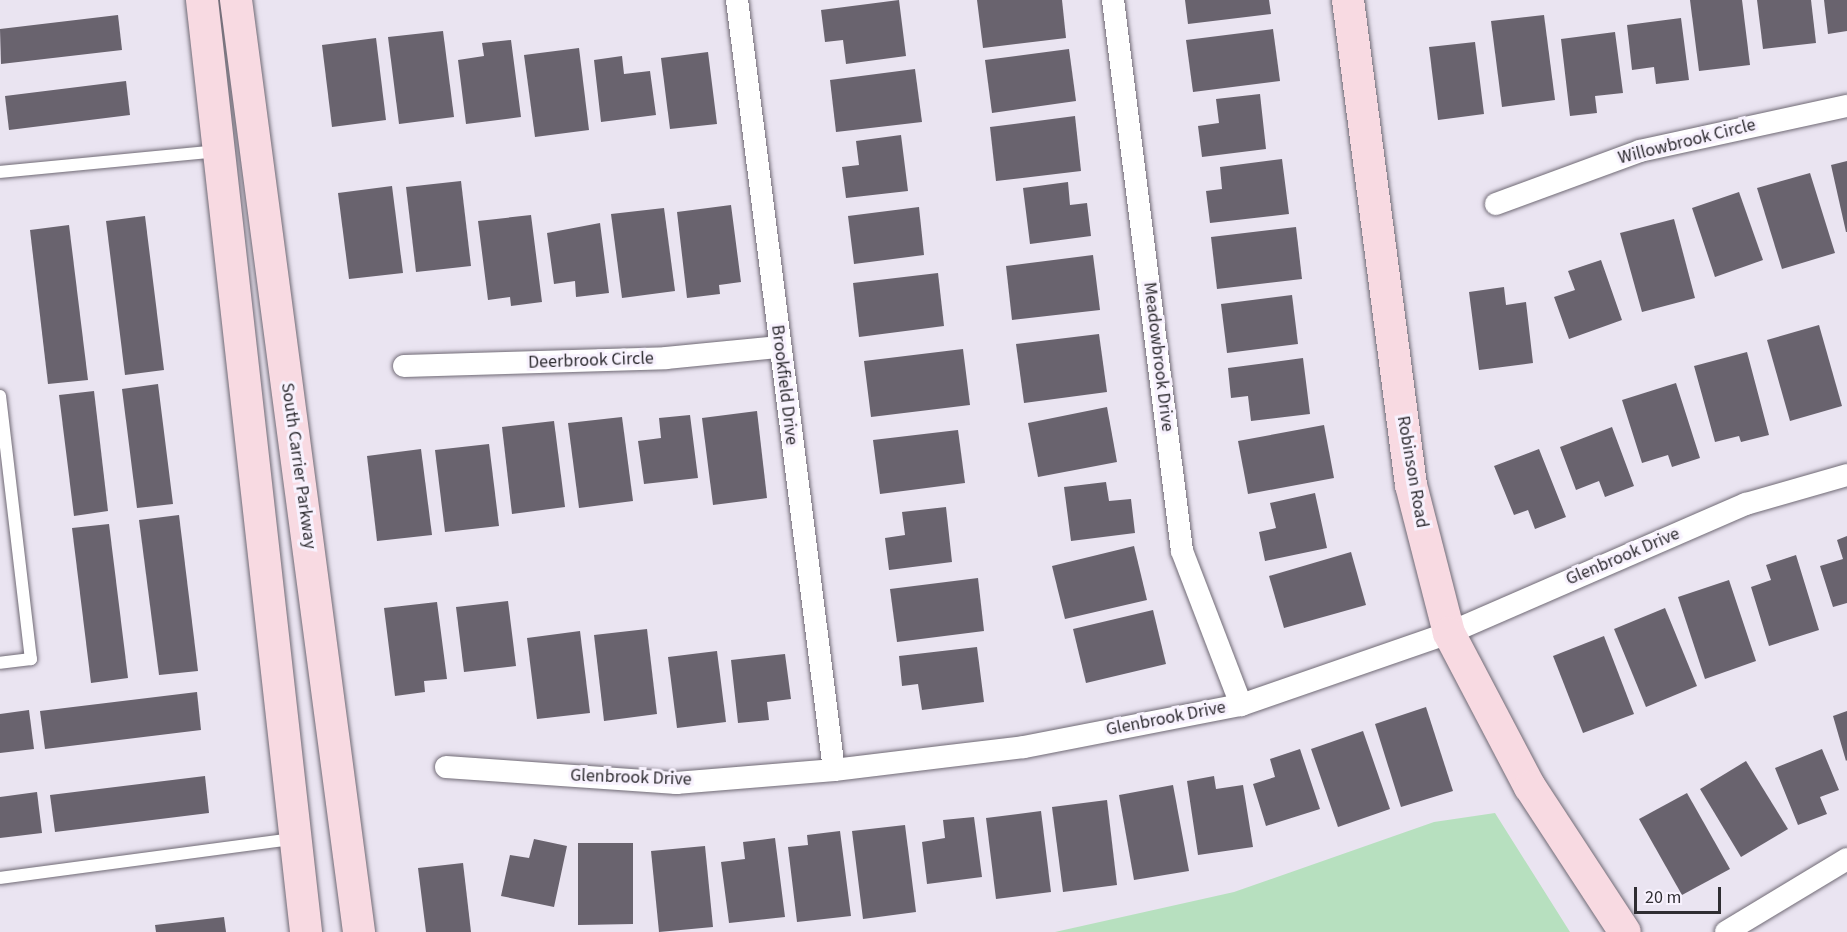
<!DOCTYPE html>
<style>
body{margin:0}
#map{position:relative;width:1847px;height:932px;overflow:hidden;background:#eae4f1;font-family:"Source Sans 3",sans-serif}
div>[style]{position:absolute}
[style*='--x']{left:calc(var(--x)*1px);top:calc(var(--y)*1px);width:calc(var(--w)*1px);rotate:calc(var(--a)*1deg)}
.green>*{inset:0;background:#b7e0bf}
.building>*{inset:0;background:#69636e}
.roads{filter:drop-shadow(0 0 2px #706a75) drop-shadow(0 0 2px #706a75)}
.lane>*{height:12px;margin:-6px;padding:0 6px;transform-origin:6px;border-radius:6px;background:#fff}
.street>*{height:22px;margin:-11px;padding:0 11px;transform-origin:11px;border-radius:11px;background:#fff}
.secondary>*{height:32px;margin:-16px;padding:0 16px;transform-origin:16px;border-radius:16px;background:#f8dae2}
span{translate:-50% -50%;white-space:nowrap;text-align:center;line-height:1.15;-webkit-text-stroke:6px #f8f2fe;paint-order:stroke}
.street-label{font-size:18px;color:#2f2d32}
.scale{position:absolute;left:1634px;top:887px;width:87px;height:27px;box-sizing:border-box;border:3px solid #2f2d32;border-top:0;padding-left:8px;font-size:18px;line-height:21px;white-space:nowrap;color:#2f2d32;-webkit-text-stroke:4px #f8f2fe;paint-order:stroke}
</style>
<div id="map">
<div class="green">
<div style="clip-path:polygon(1495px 813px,1570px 932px,1055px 932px,1234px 892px,1434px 822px)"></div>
</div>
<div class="building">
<div style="clip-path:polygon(899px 0,906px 56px,846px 64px,843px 40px,825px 42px,821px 10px)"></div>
<div style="clip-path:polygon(977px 0,1062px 0,1066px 38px,983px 48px)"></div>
<div style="clip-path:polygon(1185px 0,1269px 0,1271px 14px,1188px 24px)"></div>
<div style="clip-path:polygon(1690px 0,1742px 0,1750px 65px,1699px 71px)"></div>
<div style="clip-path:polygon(1757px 0,1811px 0,1816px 43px,1763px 49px)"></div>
<div style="clip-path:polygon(1824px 0,1847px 0,1847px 31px,1828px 34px)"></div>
<div style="clip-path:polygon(118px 15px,122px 50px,1px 64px,0 29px)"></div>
<div style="clip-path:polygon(1544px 15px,1555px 100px,1502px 107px,1491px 21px)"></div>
<div style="clip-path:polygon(1681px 18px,1689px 80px,1656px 84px,1654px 67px,1632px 70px,1627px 25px)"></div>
<div style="clip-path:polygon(1273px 29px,1280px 81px,1193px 92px,1186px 40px)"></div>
<div style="clip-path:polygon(443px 31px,454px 117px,399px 124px,388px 37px)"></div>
<div style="clip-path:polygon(1615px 32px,1623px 93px,1595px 96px,1597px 113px,1570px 116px,1561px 39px)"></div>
<div style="clip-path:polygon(376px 38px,386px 120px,332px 127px,322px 45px)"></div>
<div style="clip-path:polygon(511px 40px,521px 117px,466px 124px,458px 60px,484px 56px,482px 43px)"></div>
<div style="clip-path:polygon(1475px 42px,1484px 114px,1438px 120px,1429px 47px)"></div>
<div style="clip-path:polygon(579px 48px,589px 130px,535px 137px,524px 55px)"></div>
<div style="clip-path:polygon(1069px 49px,1076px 101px,992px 113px,985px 60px)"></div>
<div style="clip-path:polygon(708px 52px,717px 124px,670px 129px,661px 58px)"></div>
<div style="clip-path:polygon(622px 56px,624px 74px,650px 71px,656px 115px,601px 122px,594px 60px)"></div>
<div style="clip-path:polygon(915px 69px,922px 122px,836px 132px,830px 80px)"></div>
<div style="clip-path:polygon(126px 81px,130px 115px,9px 130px,5px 96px)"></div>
<div style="clip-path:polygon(1260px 94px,1266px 149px,1202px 157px,1198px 126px,1219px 123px,1216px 99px)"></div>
<div style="clip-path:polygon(1075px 116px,1081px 171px,996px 181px,990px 127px)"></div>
<div style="clip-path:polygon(901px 135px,908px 191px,846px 198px,842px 167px,859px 165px,856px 141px)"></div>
<div style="clip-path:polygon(1282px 159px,1289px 214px,1210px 223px,1206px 191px,1222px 189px,1220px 167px)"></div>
<div style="clip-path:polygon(1847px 161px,1847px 232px,1846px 232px,1831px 165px)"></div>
<div style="clip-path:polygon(1810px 173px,1835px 253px,1782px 269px,1757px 188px)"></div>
<div style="clip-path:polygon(461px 181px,471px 266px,416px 272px,406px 187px)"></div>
<div style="clip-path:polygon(1068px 182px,1070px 205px,1087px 203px,1091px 236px,1030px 244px,1023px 188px)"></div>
<div style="clip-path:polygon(392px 186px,403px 273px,349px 279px,338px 193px)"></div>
<div style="clip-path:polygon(1739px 192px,1763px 260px,1715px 277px,1692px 208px)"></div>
<div style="clip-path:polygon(731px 205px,741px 282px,719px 285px,720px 294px,687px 298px,677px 212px)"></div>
<div style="clip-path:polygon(919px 207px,924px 255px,854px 264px,848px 216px)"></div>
<div style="clip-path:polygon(664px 208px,675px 291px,622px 298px,611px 214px)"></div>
<div style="clip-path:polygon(531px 215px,542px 302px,511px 306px,510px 297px,488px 300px,478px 221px)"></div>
<div style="clip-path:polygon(145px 216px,164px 370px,125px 375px,106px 221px)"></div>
<div style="clip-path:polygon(1674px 219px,1695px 298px,1642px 312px,1620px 233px)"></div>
<div style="clip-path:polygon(600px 223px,609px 293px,576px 297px,575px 281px,554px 284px,547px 233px)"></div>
<div style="clip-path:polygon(69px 225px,88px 380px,48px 384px,30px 230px)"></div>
<div style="clip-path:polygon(1296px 227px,1302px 279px,1217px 289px,1211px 237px)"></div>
<div style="clip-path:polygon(1093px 255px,1100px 310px,1012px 320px,1006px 266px)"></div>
<div style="clip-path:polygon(1601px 260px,1622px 320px,1569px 339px,1554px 297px,1575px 290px,1568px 271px)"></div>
<div style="clip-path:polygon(938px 273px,944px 326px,859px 337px,853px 283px)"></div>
<div style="clip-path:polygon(1504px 287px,1506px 305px,1526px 302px,1533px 363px,1479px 370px,1469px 292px)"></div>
<div style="clip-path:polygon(1292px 295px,1298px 344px,1227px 353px,1221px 304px)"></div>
<div style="clip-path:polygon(1819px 325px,1842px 406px,1790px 421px,1767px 340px)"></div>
<div style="clip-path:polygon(1099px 334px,1107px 392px,1024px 403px,1016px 344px)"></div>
<div style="clip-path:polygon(963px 349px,970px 405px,871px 417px,864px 361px)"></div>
<div style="clip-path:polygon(1747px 352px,1769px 435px,1741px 442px,1739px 436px,1715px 442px,1694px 366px)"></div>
<div style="clip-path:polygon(1303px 358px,1310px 414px,1251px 421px,1248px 396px,1231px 398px,1228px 368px)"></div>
<div style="clip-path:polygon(1676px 383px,1700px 458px,1672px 467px,1668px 455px,1642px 463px,1622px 400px)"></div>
<div style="clip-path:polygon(158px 384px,173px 504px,137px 508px,122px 389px)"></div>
<div style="clip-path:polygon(94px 391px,108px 511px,74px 516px,59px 395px)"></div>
<div style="clip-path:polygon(1107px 407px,1117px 462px,1038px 477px,1028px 423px)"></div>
<div style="clip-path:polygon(757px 411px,767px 498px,713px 505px,702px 418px)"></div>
<div style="clip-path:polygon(690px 415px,698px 478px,644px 484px,638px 441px,661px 438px,659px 418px)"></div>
<div style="clip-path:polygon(622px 417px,633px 501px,579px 508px,568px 423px)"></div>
<div style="clip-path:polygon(554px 421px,565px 507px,512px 514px,502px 427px)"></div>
<div style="clip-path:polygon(1324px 425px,1334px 478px,1248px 494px,1238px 441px)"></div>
<div style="clip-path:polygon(1612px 427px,1634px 486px,1605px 497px,1599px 481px,1576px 490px,1560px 447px)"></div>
<div style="clip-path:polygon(958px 430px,965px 483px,880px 494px,873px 440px)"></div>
<div style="clip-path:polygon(489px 444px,499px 526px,445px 532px,435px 450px)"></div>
<div style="clip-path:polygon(421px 449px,432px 535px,377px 541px,367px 456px)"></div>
<div style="clip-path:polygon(1539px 449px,1566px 517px,1535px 529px,1528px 510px,1514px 515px,1494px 466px)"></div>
<div style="clip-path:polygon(1106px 482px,1109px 501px,1131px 499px,1135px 533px,1071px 541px,1064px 487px)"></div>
<div style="clip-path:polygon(1315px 493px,1327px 548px,1265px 561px,1259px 532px,1276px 528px,1270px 503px)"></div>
<div style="clip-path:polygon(946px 507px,952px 562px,889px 570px,885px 538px,905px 535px,902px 512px)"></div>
<div style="clip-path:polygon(179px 515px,198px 671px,159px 675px,139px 520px)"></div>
<div style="clip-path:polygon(109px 524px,128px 678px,91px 683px,72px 528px)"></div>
<div style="clip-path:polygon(1847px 536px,1847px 603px,1833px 607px,1820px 566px,1843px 559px,1837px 540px)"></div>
<div style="clip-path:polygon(1134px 546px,1147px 600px,1065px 619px,1052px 566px)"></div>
<div style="clip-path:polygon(1351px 552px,1366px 605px,1284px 628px,1269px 576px)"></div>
<div style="clip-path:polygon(1796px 555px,1819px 630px,1769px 646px,1751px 587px,1771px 580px,1766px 565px)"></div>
<div style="clip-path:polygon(978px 578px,984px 631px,897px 642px,890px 589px)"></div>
<div style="clip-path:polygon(1729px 580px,1756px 661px,1705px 679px,1678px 597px)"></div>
<div style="clip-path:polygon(508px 601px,516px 666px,464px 672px,456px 607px)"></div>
<div style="clip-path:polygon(437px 602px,447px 679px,424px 681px,425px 692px,395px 696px,384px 608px)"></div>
<div style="clip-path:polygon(1665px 608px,1697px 686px,1646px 707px,1614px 629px)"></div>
<div style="clip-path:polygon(1153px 610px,1166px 664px,1086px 683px,1073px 629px)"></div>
<div style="clip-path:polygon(647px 629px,657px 714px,604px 721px,594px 635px)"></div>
<div style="clip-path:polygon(580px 631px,590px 713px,537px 719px,527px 638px)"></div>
<div style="clip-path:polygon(1604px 636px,1634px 714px,1583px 733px,1553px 656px)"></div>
<div style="clip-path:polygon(977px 647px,984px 702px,922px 710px,918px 684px,902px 686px,899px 656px)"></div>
<div style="clip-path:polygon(717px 651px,726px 722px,677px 728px,668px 657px)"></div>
<div style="clip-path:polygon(785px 654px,791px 699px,767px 702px,769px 720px,738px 723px,731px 660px)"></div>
<div style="clip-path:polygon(197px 692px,201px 730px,45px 749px,40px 711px)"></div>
<div style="clip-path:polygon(1426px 707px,1453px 791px,1401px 807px,1375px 724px)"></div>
<div style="clip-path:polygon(29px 710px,34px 749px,0 753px,0 714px)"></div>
<div style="clip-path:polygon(1847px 711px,1847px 760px,1846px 761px,1833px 716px)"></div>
<div style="clip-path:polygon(1363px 731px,1390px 809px,1338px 827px,1311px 749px)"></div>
<div style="clip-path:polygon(1300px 749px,1320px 809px,1266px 826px,1253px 784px,1275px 777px,1270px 759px)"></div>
<div style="clip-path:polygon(1822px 749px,1839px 790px,1820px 797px,1827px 814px,1798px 825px,1775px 768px)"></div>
<div style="clip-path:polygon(1746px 761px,1788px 829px,1741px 857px,1700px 789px)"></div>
<div style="clip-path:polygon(205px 776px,209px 813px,55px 832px,50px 795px)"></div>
<div style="clip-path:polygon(1214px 776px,1216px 789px,1243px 785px,1253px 847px,1198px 855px,1187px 781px)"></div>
<div style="clip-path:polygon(1173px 785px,1189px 871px,1134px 880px,1119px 795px)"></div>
<div style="clip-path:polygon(37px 792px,42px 833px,0 838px,0 797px)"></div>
<div style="clip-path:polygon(1687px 793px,1730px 869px,1682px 895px,1639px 819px)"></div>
<div style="clip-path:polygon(1107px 800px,1117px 885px,1063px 892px,1052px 807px)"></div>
<div style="clip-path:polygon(1041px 811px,1051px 892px,996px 899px,986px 818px)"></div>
<div style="clip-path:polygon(974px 817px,982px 877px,927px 884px,922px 842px,945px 838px,943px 820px)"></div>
<div style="clip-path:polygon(905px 825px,916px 912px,863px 919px,852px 831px)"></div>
<div style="clip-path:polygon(840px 831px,851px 916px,797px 922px,788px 847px,808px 845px,807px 835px)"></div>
<div style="clip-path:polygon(775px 838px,785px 917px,729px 923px,721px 862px,745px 859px,743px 842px)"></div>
<div style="clip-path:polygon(534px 839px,567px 846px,554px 907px,501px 896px,510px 855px,529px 858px)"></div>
<div style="clip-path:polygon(578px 843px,633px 843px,633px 924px,578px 925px)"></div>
<div style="clip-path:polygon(705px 846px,713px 927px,659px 932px,651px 851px)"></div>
<div style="clip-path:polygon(463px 863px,471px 932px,426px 932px,418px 868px)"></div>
<div style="clip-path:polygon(224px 917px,226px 932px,156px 932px,155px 925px)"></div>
</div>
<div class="roads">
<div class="lane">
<div style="--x:0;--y:172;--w:219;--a:-5.5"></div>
<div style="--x:0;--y:396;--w:265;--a:83.3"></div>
<div style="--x:31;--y:659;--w:31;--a:173"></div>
<div style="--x:0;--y:878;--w:297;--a:-7.6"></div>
</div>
<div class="street">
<div style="--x:737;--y:0;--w:776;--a:82.82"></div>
<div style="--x:1113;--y:0;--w:555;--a:82.86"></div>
<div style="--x:1182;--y:551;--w:165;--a:69"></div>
<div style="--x:1496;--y:204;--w:153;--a:-20.2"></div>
<div style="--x:1640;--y:151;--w:212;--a:-12.3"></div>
<div style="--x:404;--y:366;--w:262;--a:-1.7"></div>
<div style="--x:666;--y:358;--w:114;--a:-5.6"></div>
<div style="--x:446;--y:767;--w:231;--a:4"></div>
<div style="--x:676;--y:783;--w:159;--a:-4.7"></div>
<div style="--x:834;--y:770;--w:191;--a:-6.9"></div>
<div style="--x:1024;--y:747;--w:221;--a:-11"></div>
<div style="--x:1241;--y:705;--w:220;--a:-19.1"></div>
<div style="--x:1449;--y:633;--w:324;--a:-23.5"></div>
<div style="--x:1746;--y:504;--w:105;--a:-16"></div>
<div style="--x:1726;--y:932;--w:141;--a:-31.1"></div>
</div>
<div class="secondary">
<div style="--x:202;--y:0;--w:938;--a:83.63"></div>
<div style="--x:236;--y:0;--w:940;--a:82.48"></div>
<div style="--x:1348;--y:0;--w:489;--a:82.6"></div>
<div style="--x:1411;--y:485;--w:153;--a:75.6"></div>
<div style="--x:1449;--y:633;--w:174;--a:62.3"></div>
<div style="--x:1530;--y:787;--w:173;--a:56.8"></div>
</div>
</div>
<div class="street-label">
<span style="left:1687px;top:142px;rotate:-14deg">Willowbrook Circle</span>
<span style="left:1158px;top:357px;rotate:83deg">Meadowbrook Drive</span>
<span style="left:591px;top:361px;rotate:-2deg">Deerbrook Circle</span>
<span style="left:784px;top:385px;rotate:83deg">Brookfield Drive</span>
<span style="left:298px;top:466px;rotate:82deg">South Carrier Parkway</span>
<span style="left:1412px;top:472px;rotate:80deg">Robinson Road</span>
<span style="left:1623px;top:557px;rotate:-23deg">Glenbrook Drive</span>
<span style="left:1166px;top:719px;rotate:-11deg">Glenbrook Drive</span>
<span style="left:631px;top:778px;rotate:2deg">Glenbrook Drive</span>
</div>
<div class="scale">20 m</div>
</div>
